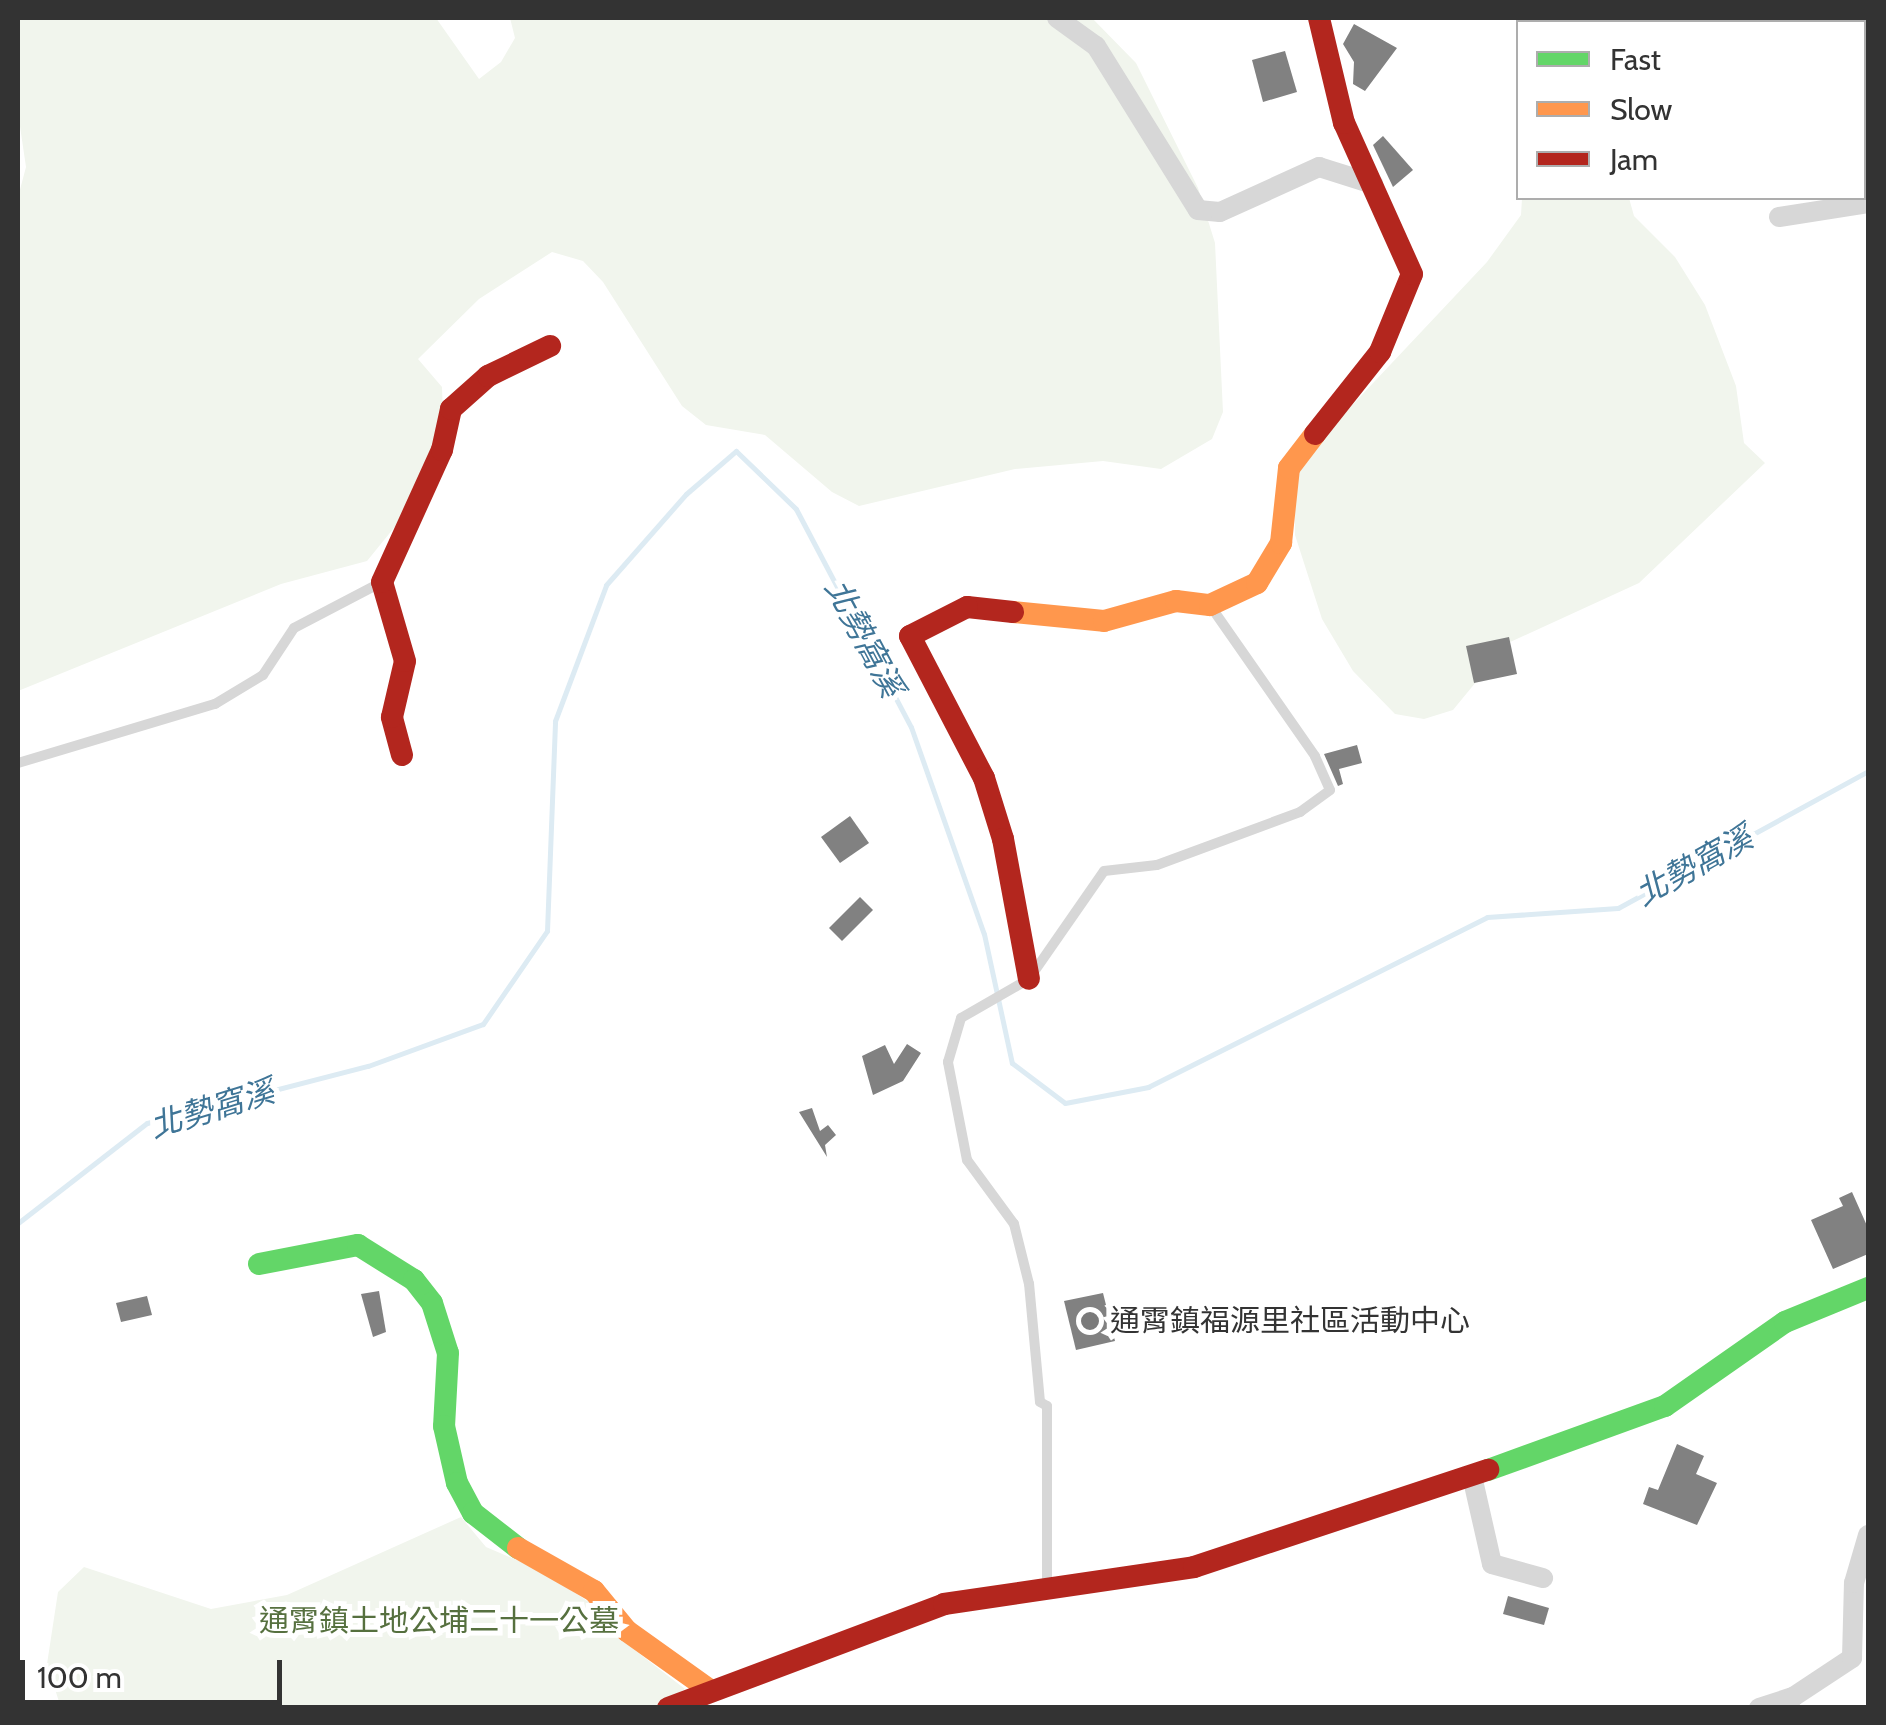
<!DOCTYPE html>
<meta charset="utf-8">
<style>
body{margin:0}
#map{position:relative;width:1886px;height:1725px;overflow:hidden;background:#fff;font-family:Cabin,"Noto Sans TC",sans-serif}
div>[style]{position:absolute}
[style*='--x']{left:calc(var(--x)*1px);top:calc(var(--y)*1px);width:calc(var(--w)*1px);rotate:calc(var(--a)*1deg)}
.green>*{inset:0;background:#f1f5ed}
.stream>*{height:5px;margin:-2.5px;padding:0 2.5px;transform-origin:2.5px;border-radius:2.5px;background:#ddebf3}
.building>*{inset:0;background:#818181}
.lane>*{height:10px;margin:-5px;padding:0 5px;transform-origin:5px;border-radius:5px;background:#d7d7d7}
.street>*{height:20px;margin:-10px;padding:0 10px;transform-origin:10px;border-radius:10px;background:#d7d7d7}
.fast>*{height:22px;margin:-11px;padding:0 11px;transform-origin:11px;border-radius:11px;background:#63d668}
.slow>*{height:22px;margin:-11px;padding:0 11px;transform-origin:11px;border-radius:11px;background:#ff974d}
.jam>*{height:22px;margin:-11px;padding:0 11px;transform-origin:11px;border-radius:11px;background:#b3261e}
.dots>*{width:28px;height:28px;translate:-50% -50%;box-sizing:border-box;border:5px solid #fff;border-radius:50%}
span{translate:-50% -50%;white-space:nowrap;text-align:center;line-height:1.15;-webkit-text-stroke:10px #fff;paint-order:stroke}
.poi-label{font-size:30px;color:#333}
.left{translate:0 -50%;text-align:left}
.park-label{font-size:30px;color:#56703f}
.water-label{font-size:32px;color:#3f7597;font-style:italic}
.frame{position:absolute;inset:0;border:20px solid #333;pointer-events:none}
.legend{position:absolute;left:1516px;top:20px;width:350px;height:180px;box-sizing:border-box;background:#fff;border:2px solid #adadad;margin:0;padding:12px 18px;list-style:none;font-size:30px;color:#333}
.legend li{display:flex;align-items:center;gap:20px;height:50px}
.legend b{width:50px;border:2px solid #adadad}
.scale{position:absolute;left:20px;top:1660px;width:262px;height:45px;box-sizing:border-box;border:5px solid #333;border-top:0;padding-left:12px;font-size:30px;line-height:35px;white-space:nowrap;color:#333;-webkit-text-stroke:8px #fff;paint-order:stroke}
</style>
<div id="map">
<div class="green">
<div style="clip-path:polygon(18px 18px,436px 18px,479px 79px,501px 62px,515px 38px,510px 18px,1092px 18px,1136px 63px,1198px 188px,1215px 243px,1223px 412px,1212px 439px,1161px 469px,1103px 461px,1015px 469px,859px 506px,832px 492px,765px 435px,706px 425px,682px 406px,603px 282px,583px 261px,552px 252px,479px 299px,418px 359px,442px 387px,444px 444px,402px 518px,367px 561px,281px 584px,18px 691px,18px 197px,26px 167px,18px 113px)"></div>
<div style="clip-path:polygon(1573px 18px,1868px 18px,1868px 76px,1864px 83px,1864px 22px,1568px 22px)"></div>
<div style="clip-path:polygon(1522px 198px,1629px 198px,1634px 216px,1675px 257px,1705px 305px,1736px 386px,1744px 443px,1765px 463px,1639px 583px,1508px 643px,1453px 710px,1424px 719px,1395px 714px,1353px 671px,1322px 619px,1295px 535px,1295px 476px,1310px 450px,1487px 262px,1521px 215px)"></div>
<div style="clip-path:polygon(461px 1517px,486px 1547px,540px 1570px,595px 1606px,614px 1634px,685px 1689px,653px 1708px,61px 1708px,47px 1664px,58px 1592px,84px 1567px,211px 1609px,287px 1595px)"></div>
</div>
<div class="stream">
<div style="--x:18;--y:1223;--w:163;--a:-37.8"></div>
<div style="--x:147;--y:1123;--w:228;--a:-14.5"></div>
<div style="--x:368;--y:1066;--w:122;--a:-20.1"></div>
<div style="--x:483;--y:1024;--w:113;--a:-55.5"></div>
<div style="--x:547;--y:931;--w:210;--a:-87.8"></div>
<div style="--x:555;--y:721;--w:145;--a:-69.4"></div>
<div style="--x:606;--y:585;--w:121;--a:-48.7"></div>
<div style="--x:686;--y:494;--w:66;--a:-40.7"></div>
<div style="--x:736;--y:451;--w:83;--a:44"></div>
<div style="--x:796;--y:509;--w:246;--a:62.2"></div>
<div style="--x:911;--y:727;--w:219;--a:70.6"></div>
<div style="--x:984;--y:934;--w:132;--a:77.8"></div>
<div style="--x:1012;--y:1063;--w:66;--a:37"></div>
<div style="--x:1065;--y:1103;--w:85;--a:-10.9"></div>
<div style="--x:1148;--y:1087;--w:379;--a:-26.6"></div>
<div style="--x:1487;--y:917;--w:131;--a:-3.9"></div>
<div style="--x:1618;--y:908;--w:285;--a:-28.7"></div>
</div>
<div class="building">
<div style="clip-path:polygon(1354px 24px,1397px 48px,1365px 91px,1353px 84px,1354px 62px,1343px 44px)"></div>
<div style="clip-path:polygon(1285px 51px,1297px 92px,1263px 102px,1252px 60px)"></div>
<div style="clip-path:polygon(1383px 136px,1413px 170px,1393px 187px,1373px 145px)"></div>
<div style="clip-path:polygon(1509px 637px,1517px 674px,1474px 683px,1466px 646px)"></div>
<div style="clip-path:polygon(1357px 745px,1362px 763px,1339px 769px,1343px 784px,1338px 786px,1324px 754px)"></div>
<div style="clip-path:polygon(850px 816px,869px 843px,840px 863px,821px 837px)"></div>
<div style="clip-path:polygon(860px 897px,873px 910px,842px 941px,829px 928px)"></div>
<div style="clip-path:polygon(907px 1044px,921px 1053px,903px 1081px,873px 1095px,862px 1056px,885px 1045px,894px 1064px)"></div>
<div style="clip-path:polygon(812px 1108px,820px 1131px,828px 1125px,836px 1135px,825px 1145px,827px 1157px,799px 1112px)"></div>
<div style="clip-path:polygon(1852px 1192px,1868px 1228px,1868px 1254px,1833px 1269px,1811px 1220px,1843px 1206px,1839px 1198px)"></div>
<div style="clip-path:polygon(379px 1291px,386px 1332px,373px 1337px,361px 1294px)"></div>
<div style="clip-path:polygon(1103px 1293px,1115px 1341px,1076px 1350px,1064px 1301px)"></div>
<div style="clip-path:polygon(147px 1296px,152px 1315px,121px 1322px,116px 1303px)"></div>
<div style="clip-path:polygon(1677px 1444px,1704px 1456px,1696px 1474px,1717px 1483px,1697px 1525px,1643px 1504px,1649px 1487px,1658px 1490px)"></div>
<div style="clip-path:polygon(1508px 1596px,1549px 1608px,1544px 1625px,1503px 1614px)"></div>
</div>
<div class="lane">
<div style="--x:18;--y:763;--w:206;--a:-16.7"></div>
<div style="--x:215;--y:704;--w:56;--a:-31.1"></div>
<div style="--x:263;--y:675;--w:56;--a:-56.6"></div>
<div style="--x:294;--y:628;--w:95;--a:-27.6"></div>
<div style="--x:1047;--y:1587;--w:181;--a:-90"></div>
<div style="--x:1047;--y:1406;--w:8;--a:-150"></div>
<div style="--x:1040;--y:1402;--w:119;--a:-95.3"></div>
<div style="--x:1029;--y:1284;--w:62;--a:-104"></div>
<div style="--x:1014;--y:1224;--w:79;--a:-126.3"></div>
<div style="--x:967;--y:1160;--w:100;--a:-101"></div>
<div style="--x:948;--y:1062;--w:46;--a:-73.5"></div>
<div style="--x:961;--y:1018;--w:78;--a:-29.8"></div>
<div style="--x:1029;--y:979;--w:131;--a:-55.2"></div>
<div style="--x:1104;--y:871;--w:53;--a:-6.5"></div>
<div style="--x:1157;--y:865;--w:153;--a:-20.3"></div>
<div style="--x:1300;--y:812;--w:37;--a:-36"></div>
<div style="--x:1330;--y:790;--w:37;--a:-114"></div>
<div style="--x:1315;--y:756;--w:182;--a:-124.9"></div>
</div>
<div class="street">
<div style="--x:1057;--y:18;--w:48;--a:35.7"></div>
<div style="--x:1096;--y:46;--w:193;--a:58.1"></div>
<div style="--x:1198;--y:210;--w:22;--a:5"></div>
<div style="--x:1220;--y:212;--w:109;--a:-24.4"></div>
<div style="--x:1319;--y:167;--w:57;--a:17.5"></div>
<div style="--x:1779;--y:217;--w:90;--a:-8.9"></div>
<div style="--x:1472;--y:1476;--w:90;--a:77.2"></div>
<div style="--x:1492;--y:1564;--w:53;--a:15.4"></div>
<div style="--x:1759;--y:1708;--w:36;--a:-18"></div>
<div style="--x:1793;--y:1697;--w:71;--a:-33.5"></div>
<div style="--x:1852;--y:1658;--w:75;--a:-88.5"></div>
<div style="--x:1854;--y:1583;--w:50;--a:-73.7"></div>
</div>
<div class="fast">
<div style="--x:259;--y:1264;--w:101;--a:-10.9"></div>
<div style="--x:358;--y:1245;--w:66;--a:32"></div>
<div style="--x:414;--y:1280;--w:29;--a:52"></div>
<div style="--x:432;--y:1303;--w:52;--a:72.3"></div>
<div style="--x:448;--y:1353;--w:73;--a:93.1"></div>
<div style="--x:444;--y:1426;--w:58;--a:77.2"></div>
<div style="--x:457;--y:1483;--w:34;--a:62"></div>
<div style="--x:473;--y:1513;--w:57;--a:37.9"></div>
<div style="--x:1488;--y:1470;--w:188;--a:-19.9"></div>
<div style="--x:1665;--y:1406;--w:146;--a:-35"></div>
<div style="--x:1785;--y:1322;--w:90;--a:-22.3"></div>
</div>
<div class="slow">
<div style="--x:1013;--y:612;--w:91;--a:5.6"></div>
<div style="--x:1104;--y:621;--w:75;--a:-15.5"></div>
<div style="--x:1176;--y:601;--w:34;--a:7"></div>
<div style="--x:1210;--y:605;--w:52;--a:-25.1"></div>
<div style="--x:1257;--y:583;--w:47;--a:-59"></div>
<div style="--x:1281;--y:543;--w:75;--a:-83.9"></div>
<div style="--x:1289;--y:468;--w:43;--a:-52.6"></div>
<div style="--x:518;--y:1548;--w:87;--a:29.5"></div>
<div style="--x:594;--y:1591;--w:52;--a:50.5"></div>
<div style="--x:627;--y:1631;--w:98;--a:35.5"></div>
</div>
<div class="jam">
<div style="--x:1315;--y:434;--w:105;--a:-51.6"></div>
<div style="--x:1380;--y:352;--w:84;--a:-67.7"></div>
<div style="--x:1412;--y:274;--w:166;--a:-114.2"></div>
<div style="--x:1344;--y:123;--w:108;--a:-103.4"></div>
<div style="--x:1013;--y:612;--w:46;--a:-173.8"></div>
<div style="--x:967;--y:607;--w:64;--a:153"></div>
<div style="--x:910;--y:636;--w:160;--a:62.5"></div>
<div style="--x:984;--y:778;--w:64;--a:72.7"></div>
<div style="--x:1003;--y:839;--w:142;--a:79.5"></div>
<div style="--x:402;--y:755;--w:39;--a:-105"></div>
<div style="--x:392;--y:717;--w:57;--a:-76.9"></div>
<div style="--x:405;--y:661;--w:82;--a:-106.2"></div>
<div style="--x:382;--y:582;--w:145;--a:-65.6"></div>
<div style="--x:442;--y:450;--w:42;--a:-77.6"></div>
<div style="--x:451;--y:409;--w:50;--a:-41.7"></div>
<div style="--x:488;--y:376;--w:69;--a:-25.8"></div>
<div style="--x:668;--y:1708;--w:295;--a:-20.6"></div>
<div style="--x:944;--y:1604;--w:253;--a:-8.4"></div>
<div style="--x:1194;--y:1567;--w:310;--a:-18.3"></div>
</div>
<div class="dots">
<div style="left:1090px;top:1321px;background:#7a7a7a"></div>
</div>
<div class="poi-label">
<span class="left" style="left:1110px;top:1321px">通霄鎮福源里社區活動中心</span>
</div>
<div class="park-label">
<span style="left:439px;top:1621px">通霄鎮土地公埔二十一公墓</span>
</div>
<div class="water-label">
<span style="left:864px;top:638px;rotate:62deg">北勢窩溪</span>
<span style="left:1694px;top:866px;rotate:-29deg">北勢窩溪</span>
<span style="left:212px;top:1109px;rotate:-17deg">北勢窩溪</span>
</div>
<div class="frame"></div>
<ul class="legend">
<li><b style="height:12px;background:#63d668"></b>Fast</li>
<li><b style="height:12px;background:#ff974d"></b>Slow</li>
<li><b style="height:12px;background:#b3261e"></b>Jam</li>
</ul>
<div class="scale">100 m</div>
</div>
